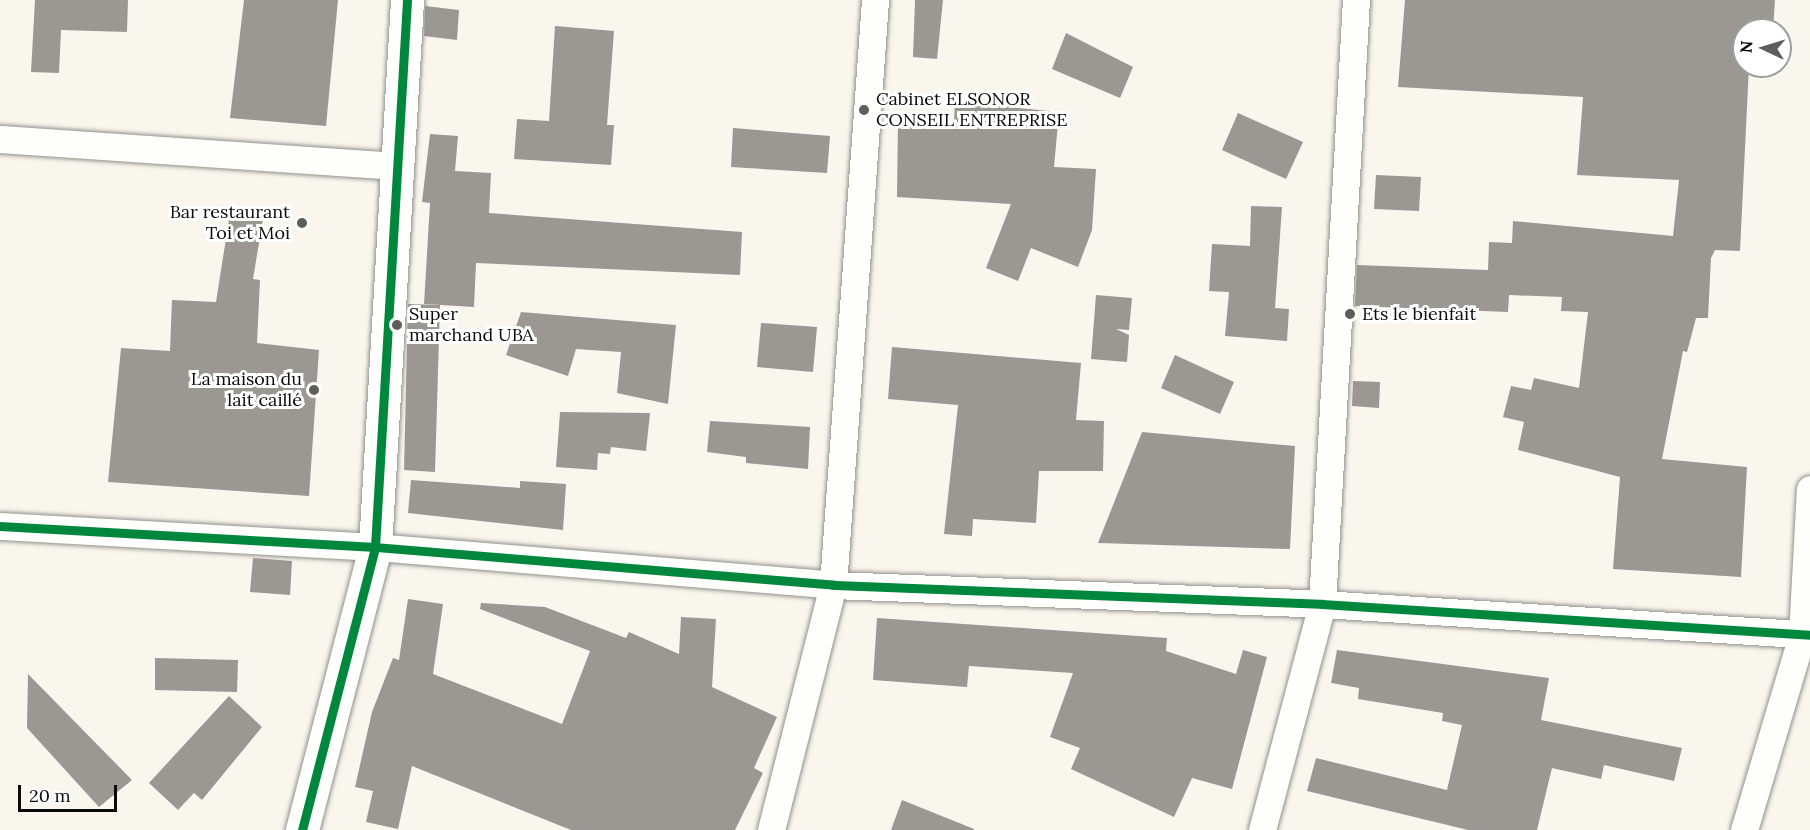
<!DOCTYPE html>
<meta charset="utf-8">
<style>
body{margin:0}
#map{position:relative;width:1810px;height:830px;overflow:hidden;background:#f9f6ed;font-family:Lora,serif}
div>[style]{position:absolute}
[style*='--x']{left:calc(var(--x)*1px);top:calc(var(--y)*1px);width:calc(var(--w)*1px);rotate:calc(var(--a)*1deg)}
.building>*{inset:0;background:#9b9894}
.roads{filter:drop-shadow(0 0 2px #92908c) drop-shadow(0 0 2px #92908c)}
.minor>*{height:27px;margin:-13.5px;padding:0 13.5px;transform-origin:13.5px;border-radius:13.5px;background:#fefefc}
.tertiary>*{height:33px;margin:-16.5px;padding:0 16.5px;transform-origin:16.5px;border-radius:16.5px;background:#fefefc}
.cycleway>*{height:9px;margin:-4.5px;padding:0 4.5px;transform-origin:4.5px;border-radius:4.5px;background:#00873e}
.dots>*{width:16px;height:16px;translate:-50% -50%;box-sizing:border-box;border:3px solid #fff;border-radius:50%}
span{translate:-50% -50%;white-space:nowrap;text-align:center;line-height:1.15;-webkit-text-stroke:6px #fff;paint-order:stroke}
.poi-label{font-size:18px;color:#0a0a0a}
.left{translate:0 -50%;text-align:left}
.right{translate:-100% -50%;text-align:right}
.north{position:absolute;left:1732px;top:18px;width:60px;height:60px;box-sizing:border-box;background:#fff;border:2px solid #9d9d9d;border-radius:50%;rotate:274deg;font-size:16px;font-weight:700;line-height:24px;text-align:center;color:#0a0a0a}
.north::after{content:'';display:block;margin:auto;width:21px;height:27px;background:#5e5d59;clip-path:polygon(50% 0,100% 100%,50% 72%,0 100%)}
.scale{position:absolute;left:18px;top:785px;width:99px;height:27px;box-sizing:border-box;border:3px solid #0a0a0a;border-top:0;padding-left:8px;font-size:18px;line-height:21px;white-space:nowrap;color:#0a0a0a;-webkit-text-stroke:4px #fff;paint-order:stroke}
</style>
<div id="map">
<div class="building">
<div style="clip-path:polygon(35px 0,128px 0,127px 32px,61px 30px,59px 73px,31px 72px)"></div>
<div style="clip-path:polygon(244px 0,338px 0,326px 126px,230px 118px)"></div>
<div style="clip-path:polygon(915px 0,943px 0,937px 59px,913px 57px)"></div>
<div style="clip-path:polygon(1405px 0,1775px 0,1773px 30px,1744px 30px,1744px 66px,1749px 66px,1740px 251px,1715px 250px,1711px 258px,1708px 318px,1696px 318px,1687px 352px,1683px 351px,1662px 459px,1747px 467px,1741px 577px,1613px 569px,1620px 477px,1518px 450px,1524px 422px,1503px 417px,1511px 386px,1531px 390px,1534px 378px,1579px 388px,1588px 312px,1561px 311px,1562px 297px,1509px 295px,1508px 312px,1355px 306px,1357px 265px,1488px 270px,1489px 242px,1512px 243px,1513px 221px,1673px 236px,1679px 180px,1577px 175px,1583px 97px,1398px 87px)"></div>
<div style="clip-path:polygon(425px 6px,459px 10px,457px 40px,424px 36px)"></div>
<div style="clip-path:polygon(555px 26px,614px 31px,607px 125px,614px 125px,611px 165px,514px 159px,517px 119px,549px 121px)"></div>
<div style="clip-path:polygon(1066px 33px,1133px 67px,1120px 98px,1052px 69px)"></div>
<div style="clip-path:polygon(955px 102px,1059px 112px,1054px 167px,1096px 169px,1092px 230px,1078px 267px,1031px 248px,1018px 281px,986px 268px,1011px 204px,897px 197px,898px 121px,954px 123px)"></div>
<div style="clip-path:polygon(1238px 113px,1303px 142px,1286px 179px,1222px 150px)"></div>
<div style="clip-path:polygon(733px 128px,830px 136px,827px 173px,731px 167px)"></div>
<div style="clip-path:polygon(430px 134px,458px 136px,455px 171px,491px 173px,489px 213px,742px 232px,740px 275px,476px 263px,474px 307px,424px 304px,430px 203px,422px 202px)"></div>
<div style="clip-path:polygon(1376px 175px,1421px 177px,1419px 211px,1374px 209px)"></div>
<div style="clip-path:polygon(1251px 206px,1282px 207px,1275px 308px,1289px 309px,1287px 341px,1225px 336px,1229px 292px,1209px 291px,1212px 244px,1250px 246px)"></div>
<div style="clip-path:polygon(231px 207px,264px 213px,253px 279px,260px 280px,257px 343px,319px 350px,309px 496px,108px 482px,121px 348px,170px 351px,172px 300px,216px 302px)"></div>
<div style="clip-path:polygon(1096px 295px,1132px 298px,1129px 330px,1116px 329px,1129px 335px,1127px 362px,1091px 359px)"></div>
<div style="clip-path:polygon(408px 304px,440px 305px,435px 472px,404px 470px)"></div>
<div style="clip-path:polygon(521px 312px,676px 325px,668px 404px,617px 393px,621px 352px,576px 349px,568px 376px,506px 355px)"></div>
<div style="clip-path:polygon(761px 323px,817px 327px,813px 372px,757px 367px)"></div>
<div style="clip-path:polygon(892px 347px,1081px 363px,1076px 420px,1104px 421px,1103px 471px,1039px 471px,1036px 523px,973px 519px,972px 536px,944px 534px,958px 405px,888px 399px)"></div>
<div style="clip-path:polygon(1175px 355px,1234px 382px,1220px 414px,1161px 388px)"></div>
<div style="clip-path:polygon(1353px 381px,1380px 382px,1379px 408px,1352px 406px)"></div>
<div style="clip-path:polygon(560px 412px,650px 413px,646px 451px,611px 447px,610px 454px,598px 453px,597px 470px,556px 467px)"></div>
<div style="clip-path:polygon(710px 421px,810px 427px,808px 469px,746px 463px,746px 457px,707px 452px)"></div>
<div style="clip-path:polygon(1142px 432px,1295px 446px,1290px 549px,1098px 543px)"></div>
<div style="clip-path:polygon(411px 480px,520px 488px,520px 481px,566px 484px,563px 530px,408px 513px)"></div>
<div style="clip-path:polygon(253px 558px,292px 561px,290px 595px,250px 592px)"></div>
<div style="clip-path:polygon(408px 599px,443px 604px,433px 674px,562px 724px,590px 651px,480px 609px,481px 603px,545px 607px,626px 638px,629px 632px,679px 654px,681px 617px,716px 619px,712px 687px,777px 717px,754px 768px,763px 773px,735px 830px,571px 830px,412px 766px,398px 829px,366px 822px,373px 791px,355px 787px,372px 712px,393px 658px,399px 660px)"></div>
<div style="clip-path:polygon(877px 618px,1167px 638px,1166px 651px,1236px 674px,1243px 650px,1267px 657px,1232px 789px,1192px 778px,1174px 817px,1071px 769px,1080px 748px,1050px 737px,1073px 673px,969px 666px,967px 687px,873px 680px)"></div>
<div style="clip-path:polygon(1337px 650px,1549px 678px,1541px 720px,1682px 748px,1674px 781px,1604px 765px,1601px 779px,1552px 768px,1537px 830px,1468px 830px,1307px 791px,1316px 758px,1447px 790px,1462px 725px,1442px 721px,1443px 713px,1358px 699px,1359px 688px,1331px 683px)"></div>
<div style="clip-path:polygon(155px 658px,238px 660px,237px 692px,155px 690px)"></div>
<div style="clip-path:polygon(28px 674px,132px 780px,99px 807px,27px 728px)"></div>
<div style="clip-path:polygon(229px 696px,262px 727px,202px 800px,194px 793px,178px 810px,149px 783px)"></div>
<div style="clip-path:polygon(902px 800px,974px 829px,974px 830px,891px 830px)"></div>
</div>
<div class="roads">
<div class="minor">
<div style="--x:0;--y:139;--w:399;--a:3.9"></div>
<div style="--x:0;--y:526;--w:376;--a:3.2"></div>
<div style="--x:375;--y:547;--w:460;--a:4.7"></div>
<div style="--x:833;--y:585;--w:489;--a:2.2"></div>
<div style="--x:1322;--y:604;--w:489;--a:3.6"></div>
<div style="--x:771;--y:830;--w:253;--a:-75.8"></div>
<div style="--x:833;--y:585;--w:587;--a:-85.89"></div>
<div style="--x:1262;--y:830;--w:234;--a:-75.1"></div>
<div style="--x:1322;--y:604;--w:605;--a:-86.78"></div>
<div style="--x:1744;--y:830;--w:203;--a:-73.4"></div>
<div style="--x:1802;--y:635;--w:146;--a:-86.9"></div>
</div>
<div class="tertiary">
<div style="--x:302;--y:830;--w:292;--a:-75.5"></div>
<div style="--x:375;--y:547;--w:548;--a:-86.65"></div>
</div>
</div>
<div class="cycleway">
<div style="--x:0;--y:526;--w:376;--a:3.2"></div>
<div style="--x:375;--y:547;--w:460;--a:4.7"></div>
<div style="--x:833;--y:585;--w:489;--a:2.2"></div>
<div style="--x:1322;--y:604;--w:489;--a:3.6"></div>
<div style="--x:302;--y:830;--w:292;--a:-75.5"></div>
<div style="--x:375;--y:547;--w:548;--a:-86.65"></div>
</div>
<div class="dots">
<div style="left:864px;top:110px;background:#5e5d59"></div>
<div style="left:302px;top:223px;background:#5e5d59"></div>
<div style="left:1350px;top:314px;background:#5e5d59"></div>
<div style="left:397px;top:325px;background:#5e5d59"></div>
<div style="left:314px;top:390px;background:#5e5d59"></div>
</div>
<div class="poi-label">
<span class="left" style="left:876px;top:110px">Cabinet ELSONOR<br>CONSEIL ENTREPRISE</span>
<span class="right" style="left:290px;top:223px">Bar restaurant<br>Toi et Moi</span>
<span class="left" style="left:1362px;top:314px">Ets le bienfait</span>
<span class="left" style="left:409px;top:325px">Super<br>marchand UBA</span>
<span class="right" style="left:302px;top:390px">La maison du<br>lait caillé</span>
</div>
<div class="north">N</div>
<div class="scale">20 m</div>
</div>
